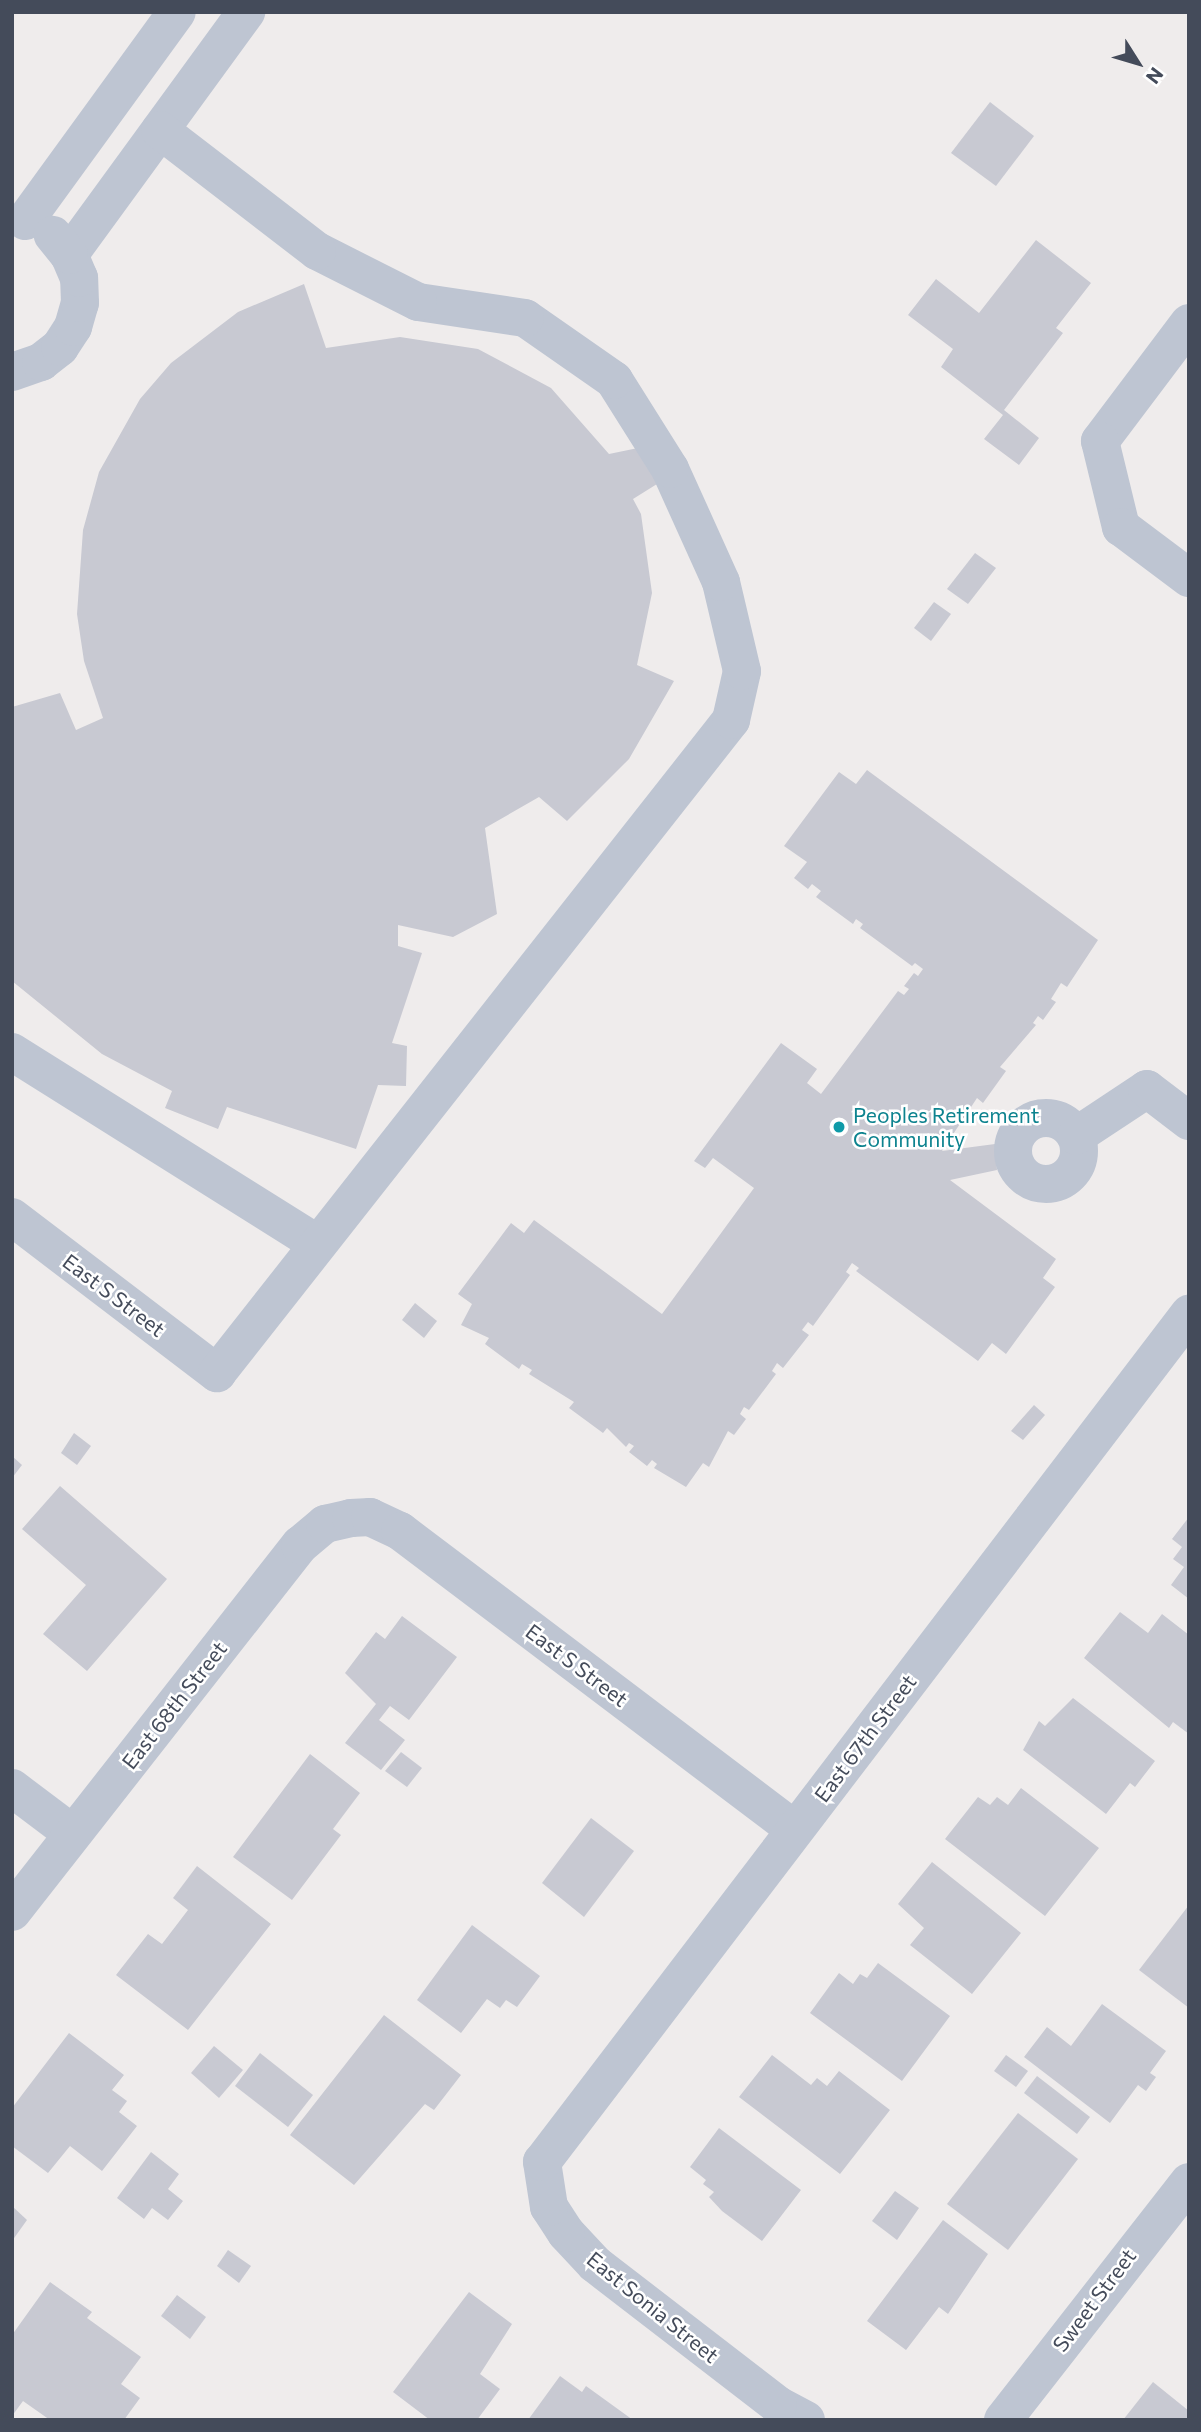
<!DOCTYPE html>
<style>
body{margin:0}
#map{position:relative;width:1201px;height:2432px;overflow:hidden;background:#efecec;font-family:Commissioner,sans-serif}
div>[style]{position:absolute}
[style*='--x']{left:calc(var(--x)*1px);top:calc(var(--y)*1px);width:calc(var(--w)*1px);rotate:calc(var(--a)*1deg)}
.building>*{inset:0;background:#c8c9d2}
.minor>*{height:38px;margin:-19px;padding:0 19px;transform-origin:19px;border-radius:19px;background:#bec5d2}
.minor>.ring{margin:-19px;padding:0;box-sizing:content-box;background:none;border:38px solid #bec5d2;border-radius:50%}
.dots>*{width:19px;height:19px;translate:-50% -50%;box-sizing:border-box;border:4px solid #fff;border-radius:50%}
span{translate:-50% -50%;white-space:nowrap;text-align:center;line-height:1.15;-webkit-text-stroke:5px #fff;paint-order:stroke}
.culture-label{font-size:21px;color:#0d838f}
.left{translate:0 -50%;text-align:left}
.street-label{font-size:21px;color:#444b5a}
.frame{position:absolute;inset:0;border:14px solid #444b5a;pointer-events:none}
.north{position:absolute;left:1103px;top:28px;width:70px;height:70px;-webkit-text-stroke:5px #fff;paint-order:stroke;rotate:127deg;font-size:19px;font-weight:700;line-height:28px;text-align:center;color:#444b5a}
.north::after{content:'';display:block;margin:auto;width:24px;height:32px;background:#444b5a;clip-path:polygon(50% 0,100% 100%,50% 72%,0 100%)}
</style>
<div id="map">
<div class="building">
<div style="clip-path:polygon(990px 102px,1034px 136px,996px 186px,951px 153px)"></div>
<div style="clip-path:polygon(1036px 240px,1091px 283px,1056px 328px,1063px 333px,1004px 410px,1039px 438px,1019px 465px,984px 439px,1003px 415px,941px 367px,953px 349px,908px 315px,936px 279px,979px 313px)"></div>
<div style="clip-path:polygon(304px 284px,326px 348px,400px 337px,478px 349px,551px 388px,609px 454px,638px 448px,657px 484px,633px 499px,641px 514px,652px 593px,637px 665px,674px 681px,629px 759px,567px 821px,539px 797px,485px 828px,497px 914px,453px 937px,398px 925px,398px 946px,422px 953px,392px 1043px,407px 1046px,406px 1086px,378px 1085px,356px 1149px,227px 1107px,218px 1129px,165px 1108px,172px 1091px,102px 1054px,12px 981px,12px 707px,60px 693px,76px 730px,103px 718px,84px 661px,77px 614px,83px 530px,99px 472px,140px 399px,171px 363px,238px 312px)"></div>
<div style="clip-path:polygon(975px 553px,996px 568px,968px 604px,947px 589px)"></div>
<div style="clip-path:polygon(934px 602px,951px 614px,931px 641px,914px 628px)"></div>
<div style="clip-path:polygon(867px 770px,1098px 940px,1067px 987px,1061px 983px,1051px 999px,1056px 1002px,1043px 1020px,1038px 1016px,1033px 1023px,1036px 1025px,1000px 1067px,1006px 1071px,983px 1103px,977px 1098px,942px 1151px,995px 1144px,997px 1170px,950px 1180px,1056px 1259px,1043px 1278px,1055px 1287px,1006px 1354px,992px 1343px,978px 1361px,856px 1271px,859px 1268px,852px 1263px,846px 1272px,850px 1275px,813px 1326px,808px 1322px,802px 1330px,809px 1335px,783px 1368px,777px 1363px,772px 1371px,776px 1374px,749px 1410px,744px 1407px,740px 1414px,746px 1419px,734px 1435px,728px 1431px,709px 1467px,703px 1463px,686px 1487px,654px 1468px,657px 1464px,652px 1460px,647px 1466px,629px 1452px,634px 1446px,629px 1443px,626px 1447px,607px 1428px,603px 1433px,569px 1408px,574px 1402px,529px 1374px,532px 1370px,522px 1364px,519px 1369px,485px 1344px,489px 1338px,461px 1325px,472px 1304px,458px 1294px,511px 1223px,524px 1233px,534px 1220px,662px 1314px,754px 1188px,713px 1158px,705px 1168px,694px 1161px,781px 1043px,817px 1069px,807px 1083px,821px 1094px,898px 991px,904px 995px,909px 989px,904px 986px,914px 973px,918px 976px,923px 969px,915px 963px,912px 966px,860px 928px,863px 924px,856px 919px,853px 924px,816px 897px,821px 891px,812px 884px,808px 889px,794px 878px,807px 862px,784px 846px,839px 772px,856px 784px)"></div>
<div style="clip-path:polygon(415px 1303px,437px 1321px,424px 1338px,402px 1320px)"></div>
<div style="clip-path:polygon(1034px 1405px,1045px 1415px,1023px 1440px,1011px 1431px)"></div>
<div style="clip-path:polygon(74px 1433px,91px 1446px,77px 1465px,61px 1453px)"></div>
<div style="clip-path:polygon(12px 1456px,22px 1465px,12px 1478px)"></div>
<div style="clip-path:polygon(60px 1486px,167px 1579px,87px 1671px,43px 1634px,86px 1585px,22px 1529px)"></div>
<div style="clip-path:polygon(1189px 1517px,1189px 1599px,1171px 1585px,1184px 1567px,1173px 1559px,1182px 1547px,1172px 1539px)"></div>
<div style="clip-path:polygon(1120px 1612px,1148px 1633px,1162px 1614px,1189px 1635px,1189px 1734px,1173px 1722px,1169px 1728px,1084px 1658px)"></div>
<div style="clip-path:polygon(402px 1616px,457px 1657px,409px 1720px,390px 1706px,379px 1720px,405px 1740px,381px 1770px,345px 1743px,376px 1704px,345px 1673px,376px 1632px,385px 1639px)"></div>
<div style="clip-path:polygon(1073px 1698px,1155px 1761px,1135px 1787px,1130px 1783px,1106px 1814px,1023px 1750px,1039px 1721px,1045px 1726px)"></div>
<div style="clip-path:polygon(401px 1752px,422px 1768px,407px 1787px,385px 1771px)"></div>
<div style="clip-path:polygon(310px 1754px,360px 1793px,333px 1829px,341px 1835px,292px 1900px,233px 1857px)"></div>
<div style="clip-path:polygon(1021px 1788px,1099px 1848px,1045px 1916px,945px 1839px,978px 1797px,990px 1805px,997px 1797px,1008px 1805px)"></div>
<div style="clip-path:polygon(591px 1818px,634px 1851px,584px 1917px,542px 1883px)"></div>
<div style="clip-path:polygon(932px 1862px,1021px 1933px,972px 1994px,910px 1945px,924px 1928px,898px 1904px)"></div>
<div style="clip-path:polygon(197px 1866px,271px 1924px,188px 2030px,116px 1975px,148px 1934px,162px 1944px,188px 1910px,173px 1898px)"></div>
<div style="clip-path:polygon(1189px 1905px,1189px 2008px,1139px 1970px)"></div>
<div style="clip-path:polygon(472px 1925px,540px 1976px,517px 2007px,506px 2000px,500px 2008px,487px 1999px,461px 2033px,417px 2000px)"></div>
<div style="clip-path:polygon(878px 1963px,950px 2016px,902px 2081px,810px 2013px,839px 1973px,853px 1984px,860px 1974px,867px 1978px)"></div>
<div style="clip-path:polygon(1102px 2004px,1166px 2051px,1150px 2073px,1156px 2077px,1146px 2091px,1138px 2085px,1110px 2123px,1024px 2057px,1047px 2027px,1071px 2046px)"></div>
<div style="clip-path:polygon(384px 2015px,461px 2075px,434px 2110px,425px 2104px,354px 2185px,290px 2135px)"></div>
<div style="clip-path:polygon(69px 2033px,124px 2075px,112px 2090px,127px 2101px,119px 2112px,137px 2126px,102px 2171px,70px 2146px,48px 2173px,12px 2146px,12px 2108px)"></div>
<div style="clip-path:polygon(214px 2046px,243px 2070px,219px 2098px,191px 2073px)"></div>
<div style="clip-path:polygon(260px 2053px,313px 2095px,288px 2127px,235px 2086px)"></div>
<div style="clip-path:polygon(772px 2055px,811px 2085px,817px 2078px,827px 2086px,839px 2071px,890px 2110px,840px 2174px,739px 2097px)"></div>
<div style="clip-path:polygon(1006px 2055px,1028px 2071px,1016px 2087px,994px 2071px)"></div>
<div style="clip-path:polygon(1037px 2076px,1090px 2117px,1077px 2134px,1024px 2093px)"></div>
<div style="clip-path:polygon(1018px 2113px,1078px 2159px,1008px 2250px,947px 2204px)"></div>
<div style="clip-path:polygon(719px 2128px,801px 2190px,762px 2241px,722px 2211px,709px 2197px,714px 2192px,703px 2184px,706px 2180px,690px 2167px)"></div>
<div style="clip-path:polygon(151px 2152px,179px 2174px,168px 2189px,183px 2201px,168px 2220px,152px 2208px,144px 2219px,117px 2198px)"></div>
<div style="clip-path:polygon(895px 2191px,919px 2208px,897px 2240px,872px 2221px)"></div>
<div style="clip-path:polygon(12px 2206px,27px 2220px,12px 2241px)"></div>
<div style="clip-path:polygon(943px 2220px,988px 2254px,948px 2314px,939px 2307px,906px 2350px,867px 2321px)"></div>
<div style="clip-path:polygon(228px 2250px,251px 2266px,239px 2283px,217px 2266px)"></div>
<div style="clip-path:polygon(50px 2282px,92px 2312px,87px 2318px,141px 2357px,121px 2384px,140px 2398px,124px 2420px,50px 2420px,23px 2401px,12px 2416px,12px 2335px)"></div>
<div style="clip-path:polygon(469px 2292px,512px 2324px,480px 2374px,500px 2389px,477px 2420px,430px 2420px,393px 2392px)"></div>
<div style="clip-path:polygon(177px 2295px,206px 2317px,190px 2339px,161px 2316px)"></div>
<div style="clip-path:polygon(560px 2376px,582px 2392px,586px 2386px,633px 2420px,528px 2420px)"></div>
<div style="clip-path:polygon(1153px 2382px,1189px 2411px,1189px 2420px,1123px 2420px)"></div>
</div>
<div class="minor">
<div style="--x:25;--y:221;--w:258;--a:-54"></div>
<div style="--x:69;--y:255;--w:301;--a:-53.9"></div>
<div style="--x:1189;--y:323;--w:148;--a:127"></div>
<div style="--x:1100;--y:441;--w:89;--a:76.3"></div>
<div style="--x:1121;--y:527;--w:85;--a:36.9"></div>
<div style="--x:12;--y:372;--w:31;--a:-19"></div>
<div style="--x:41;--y:362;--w:24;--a:-38"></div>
<div style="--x:60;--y:347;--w:24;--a:-57"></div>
<div style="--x:73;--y:327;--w:25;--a:-74"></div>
<div style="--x:80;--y:303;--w:25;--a:-92"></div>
<div style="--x:79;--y:278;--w:25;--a:-113"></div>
<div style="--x:69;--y:255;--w:26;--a:-129"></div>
<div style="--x:12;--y:1052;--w:360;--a:32.1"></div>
<div class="ring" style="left:1013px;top:1118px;width:28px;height:28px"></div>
<div style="--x:1076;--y:1136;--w:85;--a:-33.5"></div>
<div style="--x:1147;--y:1089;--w:53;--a:37.3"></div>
<div style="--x:12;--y:1217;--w:258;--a:37.3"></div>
<div style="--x:217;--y:1373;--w:831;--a:-51.79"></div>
<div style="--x:731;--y:720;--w:50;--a:-77.3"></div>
<div style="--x:742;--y:671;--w:91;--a:-103.3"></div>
<div style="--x:721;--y:582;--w:124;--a:-114.3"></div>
<div style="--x:670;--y:469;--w:105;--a:-122.2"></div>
<div style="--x:614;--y:380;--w:108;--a:-145.1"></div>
<div style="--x:525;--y:318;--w:108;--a:-171.5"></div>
<div style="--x:418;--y:302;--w:113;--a:-153.2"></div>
<div style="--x:317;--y:251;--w:198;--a:-142.4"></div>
<div style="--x:12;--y:1788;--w:76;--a:37"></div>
<div style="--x:12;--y:1912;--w:467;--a:-51.9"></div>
<div style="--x:300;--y:1545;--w:33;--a:-40"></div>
<div style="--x:325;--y:1524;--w:27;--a:-13"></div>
<div style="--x:351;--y:1518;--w:19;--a:-3"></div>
<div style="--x:370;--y:1517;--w:33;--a:25"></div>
<div style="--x:400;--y:1531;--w:495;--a:37.1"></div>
<div style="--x:806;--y:2420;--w:32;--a:-152"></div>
<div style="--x:778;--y:2405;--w:231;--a:-142.4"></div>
<div style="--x:595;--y:2264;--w:42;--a:-133.1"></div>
<div style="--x:566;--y:2233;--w:31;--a:-123"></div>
<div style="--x:549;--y:2207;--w:46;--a:-98.8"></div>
<div style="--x:542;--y:2162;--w:1067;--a:-52.66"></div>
<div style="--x:1003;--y:2420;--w:302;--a:-52"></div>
</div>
<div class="dots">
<div style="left:839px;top:1127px;background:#0f9aa8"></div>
</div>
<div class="culture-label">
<span class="left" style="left:853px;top:1127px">Peoples Retirement<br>Community</span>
</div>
<div class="street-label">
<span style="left:114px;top:1295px;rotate:37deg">East S Street</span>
<span style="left:577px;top:1665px;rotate:37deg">East S Street</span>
<span style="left:174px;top:1705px;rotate:-52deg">East 68th Street</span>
<span style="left:865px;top:1738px;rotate:-53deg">East 67th Street</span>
<span style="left:1094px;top:2300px;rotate:-53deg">Sweet Street</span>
<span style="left:653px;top:2307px;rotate:39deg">East Sonia Street</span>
</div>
<div class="frame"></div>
<div class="north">N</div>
</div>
